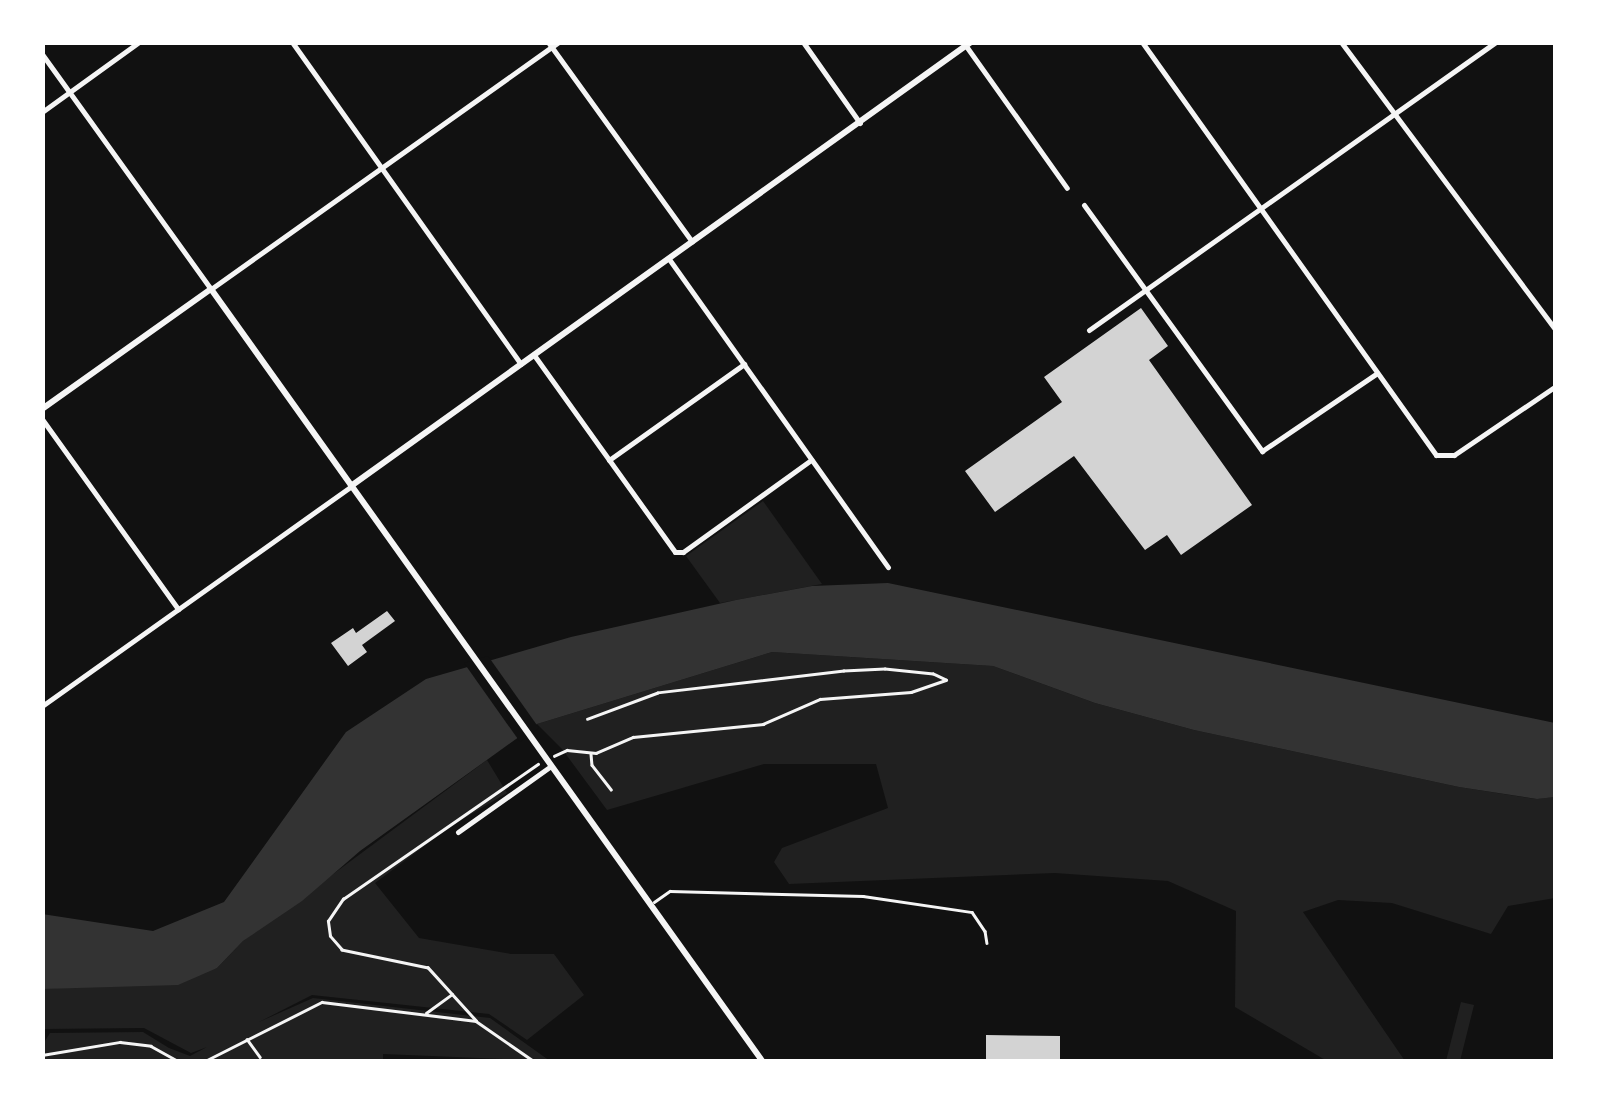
<!DOCTYPE html>
<style>
body{margin:0}
#map{position:relative;width:1598px;height:1104px;overflow:hidden;background:#111;font-family:"IBM Plex Sans",sans-serif}
div>[style]{position:absolute}
[style*='--x']{left:calc(var(--x)*1px);top:calc(var(--y)*1px);width:calc(var(--w)*1px);rotate:calc(var(--a)*1deg)}
.green>*{inset:0;background:#202020}
.water>*{inset:0;background:#333}
.pier>*{inset:0;background:#111}
.building>*{inset:0;background:#d3d3d3}
.path>*{height:2.5px;margin:-1.25px;padding:0 1.25px;transform-origin:1.25px;border-radius:1.25px;background:#f5f5f5}
.service>*{height:2.5px;margin:-1.25px;padding:0 1.25px;transform-origin:1.25px;border-radius:1.25px;background:#f5f5f5}
.minor>*{height:5px;margin:-2.5px;padding:0 2.5px;transform-origin:2.5px;border-radius:2.5px;background:#f5f5f5}
.tertiary>*{height:6px;margin:-3px;padding:0 3px;transform-origin:3px;border-radius:3px;background:#f5f5f5}
span{translate:-50% -50%;white-space:nowrap;text-align:center;line-height:1.15;-webkit-text-stroke:8px #fff;paint-order:stroke}
.frame{position:absolute;inset:0;border:45px solid #fff;pointer-events:none}
</style>
<div id="map">
<div class="green">
<div style="clip-path:polygon(763px 501px,822px 584px,720px 603px,686px 556px)"></div>
<div style="clip-path:polygon(772px 652px,993px 666px,1095px 703px,1194px 730px,1459px 787px,1536px 799px,1555px 797px,1555px 898px,1508px 906px,1491px 934px,1392px 903px,1338px 900px,1303px 912px,1405px 1061px,1327px 1061px,1235px 1007px,1236px 911px,1168px 881px,1055px 873px,789px 884px,774px 862px,782px 848px,888px 808px,876px 764px,764px 764px,607px 810px,562px 749px,537px 724px)"></div>
<div style="clip-path:polygon(487px 760px,507px 793px,451px 826px,375px 883px,419px 938px,511px 954px,554px 954px,584px 995px,527px 1040px,489px 1014px,312px 995px,259px 1022px,313px 998px,490px 1018px,550px 1061px,383px 1054px,383px 1062px,43px 1062px,43px 1044px,50px 1033px,143px 1032px,169px 1048px,190px 1056px,207px 1047px,191px 1053px,144px 1028px,43px 1029px,42px 989px,133px 983px,217px 968px,243px 941px)"></div>
<div style="clip-path:polygon(1461px 1002px,1474px 1005px,1460px 1061px,1446px 1061px)"></div>
</div>
<div class="water">
<div style="clip-path:polygon(888px 583px,1555px 723px,1555px 797px,1537px 799px,1459px 787px,1194px 730px,1095px 703px,993px 666px,772px 652px,537px 724px,360px 851px,302px 901px,243px 941px,217px 968px,178px 985px,43px 989px,42px 914px,153px 931px,224px 902px,346px 732px,426px 679px,571px 637px,736px 600px,812px 586px)"></div>
</div>
<div class="pier">
<div style="clip-path:polygon(488px 656px,539px 728px,520px 742px,464px 663px)"></div>
</div>
<div class="building">
<div style="clip-path:polygon(1141px 308px,1168px 346px,1149px 360px,1252px 505px,1181px 555px,1167px 535px,1145px 550px,1074px 456px,995px 512px,965px 471px,1062px 402px,1044px 377px)"></div>
<div style="clip-path:polygon(387px 611px,395px 621px,362px 645px,367px 652px,348px 666px,331px 643px,353px 628px,356px 633px)"></div>
<div style="clip-path:polygon(986px 1035px,1060px 1036px,1060px 1062px,986px 1062px)"></div>
</div>
<div class="path">
<div style="--x:591;--y:754;--w:11;--a:85"></div>
<div style="--x:592;--y:765;--w:31;--a:52"></div>
<div style="--x:554;--y:756;--w:14;--a:-25"></div>
<div style="--x:567;--y:750;--w:29;--a:6"></div>
<div style="--x:596;--y:753;--w:40;--a:-23.4"></div>
<div style="--x:633;--y:737;--w:131;--a:-5.7"></div>
<div style="--x:763;--y:724;--w:62;--a:-23.7"></div>
<div style="--x:820;--y:699;--w:91;--a:-4.4"></div>
<div style="--x:911;--y:692;--w:37;--a:-19"></div>
<div style="--x:946;--y:680;--w:14;--a:-155"></div>
<div style="--x:933;--y:674;--w:48;--a:-174.1"></div>
<div style="--x:885;--y:669;--w:41;--a:177.2"></div>
<div style="--x:844;--y:671;--w:187;--a:173.3"></div>
<div style="--x:658;--y:693;--w:75;--a:159.6"></div>
<div style="--x:426;--y:1013;--w:32;--a:-36"></div>
<div style="--x:476;--y:1021;--w:72;--a:-132.2"></div>
<div style="--x:428;--y:968;--w:88;--a:-168.2"></div>
<div style="--x:342;--y:950;--w:18;--a:-131"></div>
<div style="--x:330;--y:936;--w:15;--a:-98"></div>
<div style="--x:328;--y:921;--w:27;--a:-56"></div>
<div style="--x:343;--y:899;--w:237;--a:-34.7"></div>
<div style="--x:247;--y:1039;--w:22;--a:54"></div>
<div style="--x:42;--y:1055;--w:79;--a:-9.5"></div>
<div style="--x:120;--y:1042;--w:31;--a:7"></div>
<div style="--x:151;--y:1046;--w:33;--a:29"></div>
<div style="--x:203;--y:1062;--w:133;--a:-26.8"></div>
<div style="--x:322;--y:1002;--w:155;--a:7"></div>
<div style="--x:476;--y:1021;--w:72;--a:34.8"></div>
</div>
<div class="service">
<div style="--x:654;--y:902;--w:19;--a:-35"></div>
<div style="--x:670;--y:891;--w:193;--a:1.5"></div>
<div style="--x:863;--y:896;--w:110;--a:8.4"></div>
<div style="--x:972;--y:912;--w:23;--a:56"></div>
<div style="--x:985;--y:931;--w:12;--a:81"></div>
</div>
<div class="minor">
<div style="--x:292;--y:42;--w:395;--a:54.6"></div>
<div style="--x:548;--y:42;--w:246;--a:54.2"></div>
<div style="--x:803;--y:42;--w:99;--a:54.9"></div>
<div style="--x:1142;--y:42;--w:507;--a:54.55"></div>
<div style="--x:1436;--y:455;--w:18;--a:0"></div>
<div style="--x:1454;--y:455;--w:123;--a:-34.1"></div>
<div style="--x:1341;--y:42;--w:359;--a:53.3"></div>
<div style="--x:966;--y:46;--w:174;--a:54.6"></div>
<div style="--x:42;--y:54;--w:289;--a:54.3"></div>
<div style="--x:211;--y:289;--w:427;--a:-35.4"></div>
<div style="--x:42;--y:112;--w:120;--a:-35.8"></div>
<div style="--x:1084;--y:205;--w:304;--a:54.1"></div>
<div style="--x:1262;--y:451;--w:139;--a:-34.1"></div>
<div style="--x:669;--y:259;--w:378;--a:54.6"></div>
<div style="--x:1089;--y:330;--w:499;--a:-35.3"></div>
<div style="--x:534;--y:355;--w:242;--a:54.4"></div>
<div style="--x:675;--y:552;--w:8;--a:0"></div>
<div style="--x:683;--y:552;--w:158;--a:-35.7"></div>
<div style="--x:42;--y:419;--w:234;--a:54.4"></div>
<div style="--x:609;--y:460;--w:166;--a:-35.4"></div>
<div style="--x:42;--y:706;--w:379;--a:-35.4"></div>
<div style="--x:458;--y:832;--w:114;--a:-35.4"></div>
</div>
<div class="tertiary">
<div style="--x:42;--y:409;--w:207;--a:-35.4"></div>
<div style="--x:211;--y:289;--w:950;--a:54.47"></div>
<div style="--x:351;--y:486;--w:763;--a:-35.61"></div>
</div>
<div class="frame"></div>
</div>
